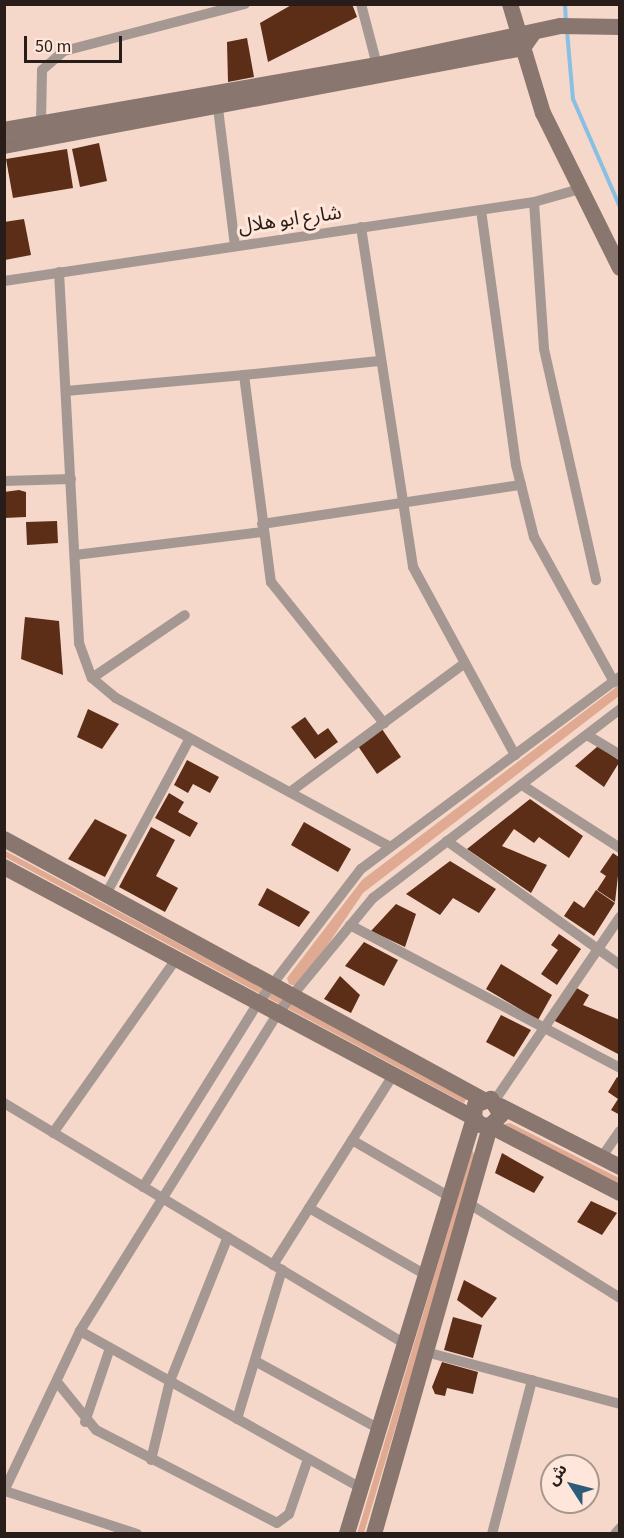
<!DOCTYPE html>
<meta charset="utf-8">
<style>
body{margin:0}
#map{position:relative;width:624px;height:1538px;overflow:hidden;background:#f6d8ca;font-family:"Source Sans 3","Noto Sans Arabic",sans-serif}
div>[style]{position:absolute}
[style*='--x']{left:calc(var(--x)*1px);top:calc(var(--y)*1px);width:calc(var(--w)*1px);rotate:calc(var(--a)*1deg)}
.green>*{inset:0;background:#e0aa92}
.stream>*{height:4px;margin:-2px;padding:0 2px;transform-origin:2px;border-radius:2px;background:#89bfe3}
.building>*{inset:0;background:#5c2d17}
.street>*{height:10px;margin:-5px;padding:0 5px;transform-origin:5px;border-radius:5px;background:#a59893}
.secondary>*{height:16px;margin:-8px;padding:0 8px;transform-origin:8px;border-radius:8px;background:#89766e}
span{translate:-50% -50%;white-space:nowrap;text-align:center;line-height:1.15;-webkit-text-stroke:6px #ffe6db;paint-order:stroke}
.street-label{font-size:20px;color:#281d18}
.frame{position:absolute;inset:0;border:6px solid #281d18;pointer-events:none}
.north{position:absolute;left:540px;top:1454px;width:60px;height:60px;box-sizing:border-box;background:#ffe6db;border:2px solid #a9968d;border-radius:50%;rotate:306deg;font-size:16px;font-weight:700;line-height:24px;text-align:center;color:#281d18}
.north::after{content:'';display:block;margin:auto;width:21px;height:27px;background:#2b5c7a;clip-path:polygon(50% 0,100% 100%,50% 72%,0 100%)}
.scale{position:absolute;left:24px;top:36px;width:98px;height:27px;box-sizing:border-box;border:3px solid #281d18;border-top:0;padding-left:8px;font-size:18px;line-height:21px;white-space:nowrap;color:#281d18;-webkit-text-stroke:4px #ffe6db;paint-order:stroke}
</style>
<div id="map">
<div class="green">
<div style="clip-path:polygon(619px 685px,619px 696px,363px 893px,299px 987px,289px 984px,287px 978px,362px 880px)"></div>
<div style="clip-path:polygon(4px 850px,467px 1098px,464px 1103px,5px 857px)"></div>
<div style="clip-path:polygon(510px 1123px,619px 1178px,619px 1186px,504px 1124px)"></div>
<div style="clip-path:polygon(472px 1150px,476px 1158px,364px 1533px,357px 1534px)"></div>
</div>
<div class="stream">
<div style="--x:565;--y:4;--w:17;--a:87"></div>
<div style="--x:567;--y:31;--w:68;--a:85"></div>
<div style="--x:573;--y:99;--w:118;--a:66.5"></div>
</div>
<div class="building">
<div style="clip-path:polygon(293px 4px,352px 4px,357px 17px,268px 62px,260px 23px)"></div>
<div style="clip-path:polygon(247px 38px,254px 77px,228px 82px,227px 42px)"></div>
<div style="clip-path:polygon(99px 143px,107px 181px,80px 187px,72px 149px)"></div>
<div style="clip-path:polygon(67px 149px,73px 188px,13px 198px,6px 159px)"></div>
<div style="clip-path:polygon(24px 219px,31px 255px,5px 260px,4px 222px)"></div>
<div style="clip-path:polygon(19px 490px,26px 492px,26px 517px,4px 518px,4px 492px)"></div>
<div style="clip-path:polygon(57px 521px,58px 543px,27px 545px,26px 522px)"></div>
<div style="clip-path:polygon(25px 617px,59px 621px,63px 675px,21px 659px)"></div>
<div style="clip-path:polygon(88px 709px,119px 724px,102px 749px,77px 737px)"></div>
<div style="clip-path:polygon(305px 717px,318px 735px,328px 728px,338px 742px,315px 759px,291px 727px)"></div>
<div style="clip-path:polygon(382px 729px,401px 757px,377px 774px,358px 746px)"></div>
<div style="clip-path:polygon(598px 746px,620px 761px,604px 787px,575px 766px)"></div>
<div style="clip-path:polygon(187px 760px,219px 777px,210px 793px,193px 784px,188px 793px,174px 785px)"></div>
<div style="clip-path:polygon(169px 793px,184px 802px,178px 812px,198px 823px,190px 837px,155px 818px)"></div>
<div style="clip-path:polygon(530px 799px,583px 836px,569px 858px,539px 837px,534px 843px,514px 829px,502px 846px,547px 865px,531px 893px,467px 849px)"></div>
<div style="clip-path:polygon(95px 819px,127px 835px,105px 877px,68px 859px)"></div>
<div style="clip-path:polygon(304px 822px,351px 849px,338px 872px,291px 845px)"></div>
<div style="clip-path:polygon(151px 827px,175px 840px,156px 876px,178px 888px,165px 912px,119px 887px)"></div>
<div style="clip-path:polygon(613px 853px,620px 858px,615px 902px,597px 890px,606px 876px,600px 872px)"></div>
<div style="clip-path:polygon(450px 861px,496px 889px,479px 913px,453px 898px,440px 915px,406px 894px)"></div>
<div style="clip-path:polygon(267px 888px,310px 912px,299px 927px,258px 905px)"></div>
<div style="clip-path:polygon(596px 890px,615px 903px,594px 936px,564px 916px,574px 901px,584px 908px)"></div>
<div style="clip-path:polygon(396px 904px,416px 914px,405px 947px,371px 931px)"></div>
<div style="clip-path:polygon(559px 934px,581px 949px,557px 985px,541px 974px,558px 950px,551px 945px)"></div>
<div style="clip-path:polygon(364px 942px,398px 960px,384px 986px,345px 966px)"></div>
<div style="clip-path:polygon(501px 964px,552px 995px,538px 1020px,486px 989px)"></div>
<div style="clip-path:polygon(340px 976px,360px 995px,351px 1013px,324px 999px)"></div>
<div style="clip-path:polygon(575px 987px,589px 995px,583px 1005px,620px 1020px,620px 1055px,553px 1020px)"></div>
<div style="clip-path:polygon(501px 1015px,531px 1030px,514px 1057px,486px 1042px)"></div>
<div style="clip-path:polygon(617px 1077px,620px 1079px,620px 1115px,611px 1110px,618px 1099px,608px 1092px)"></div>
<div style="clip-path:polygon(502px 1153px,544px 1177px,534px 1193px,495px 1173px)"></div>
<div style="clip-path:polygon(591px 1201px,617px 1213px,602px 1235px,577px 1222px)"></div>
<div style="clip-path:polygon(464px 1280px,497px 1298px,482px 1318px,457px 1300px)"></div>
<div style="clip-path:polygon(453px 1317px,482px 1325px,473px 1358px,444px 1350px)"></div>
<div style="clip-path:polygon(442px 1362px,478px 1372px,473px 1394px,447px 1388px,445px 1396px,435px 1394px,432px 1387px)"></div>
</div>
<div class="street">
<div style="--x:361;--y:4;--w:63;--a:75.3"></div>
<div style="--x:218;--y:108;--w:139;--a:83"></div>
<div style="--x:41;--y:123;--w:53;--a:-88.9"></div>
<div style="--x:42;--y:70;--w:29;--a:-41"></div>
<div style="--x:64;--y:51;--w:187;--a:-14.6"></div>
<div style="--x:534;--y:202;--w:147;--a:86.1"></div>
<div style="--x:544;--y:349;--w:237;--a:77.3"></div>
<div style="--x:481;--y:210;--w:257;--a:82.2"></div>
<div style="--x:516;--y:465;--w:74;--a:76"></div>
<div style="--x:534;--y:537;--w:166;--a:61.1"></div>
<div style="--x:361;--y:227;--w:344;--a:81.3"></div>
<div style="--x:413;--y:567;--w:214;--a:61.5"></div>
<div style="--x:59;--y:272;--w:372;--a:86.9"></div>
<div style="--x:79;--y:643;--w:37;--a:70"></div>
<div style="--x:92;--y:678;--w:31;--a:40"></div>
<div style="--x:116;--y:698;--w:312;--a:28.5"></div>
<div style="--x:4;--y:281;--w:536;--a:-8.48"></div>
<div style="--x:534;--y:202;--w:48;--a:-15.8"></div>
<div style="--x:379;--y:361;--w:136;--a:174.1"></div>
<div style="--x:244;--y:375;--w:209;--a:82.6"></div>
<div style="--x:271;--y:582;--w:181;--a:51.3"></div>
<div style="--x:66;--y:391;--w:179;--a:-5.1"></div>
<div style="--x:4;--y:481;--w:67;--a:-1.7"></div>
<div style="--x:262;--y:524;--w:262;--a:-8.6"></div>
<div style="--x:75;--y:555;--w:189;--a:-7"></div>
<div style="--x:92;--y:678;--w:112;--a:-34.1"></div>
<div style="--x:587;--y:735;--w:39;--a:31"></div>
<div style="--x:522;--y:785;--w:117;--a:32.7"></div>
<div style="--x:290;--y:792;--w:217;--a:-36.4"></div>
<div style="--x:447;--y:841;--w:213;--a:35.6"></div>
<div style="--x:105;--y:896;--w:179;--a:-61.7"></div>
<div style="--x:350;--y:925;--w:306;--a:27.9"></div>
<div style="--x:495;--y:1100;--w:222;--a:-55.7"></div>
<div style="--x:4;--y:1103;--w:468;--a:31"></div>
<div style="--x:53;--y:1133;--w:213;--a:-54.7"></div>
<div style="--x:352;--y:1140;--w:113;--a:30.2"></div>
<div style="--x:601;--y:1158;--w:33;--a:-55"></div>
<div style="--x:143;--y:1187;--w:217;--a:-58"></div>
<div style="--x:258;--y:1003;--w:169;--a:-52.5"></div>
<div style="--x:361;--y:869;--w:322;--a:-36.6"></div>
<div style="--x:468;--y:1203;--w:179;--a:32"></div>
<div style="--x:309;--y:1208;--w:135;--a:29.8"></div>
<div style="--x:273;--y:1265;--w:225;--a:-57.7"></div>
<div style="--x:426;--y:1352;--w:201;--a:15"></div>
<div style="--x:255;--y:1361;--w:141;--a:28.7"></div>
<div style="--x:57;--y:1382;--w:62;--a:50.9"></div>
<div style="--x:96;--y:1430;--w:203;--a:27.2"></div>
<div style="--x:277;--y:1523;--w:15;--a:-37"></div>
<div style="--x:289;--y:1514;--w:58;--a:-70.9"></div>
<div style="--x:237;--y:1419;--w:156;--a:-73.2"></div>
<div style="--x:85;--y:1422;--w:78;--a:-71.3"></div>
<div style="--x:151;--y:1460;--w:81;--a:-76.5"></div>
<div style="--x:170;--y:1381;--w:155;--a:-68.1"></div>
<div style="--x:361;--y:1488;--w:322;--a:-150.8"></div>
<div style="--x:80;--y:1331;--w:373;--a:-58.1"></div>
<div style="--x:277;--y:1014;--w:151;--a:-50.4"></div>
<div style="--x:373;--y:898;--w:311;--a:-37.4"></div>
<div style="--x:4;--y:1491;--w:177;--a:-64.6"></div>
<div style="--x:5;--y:1491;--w:139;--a:18"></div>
<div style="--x:492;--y:1534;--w:159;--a:-75.4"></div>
<div style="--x:615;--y:1534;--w:8;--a:-50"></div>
</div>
<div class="secondary">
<div style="--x:510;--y:4;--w:114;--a:73.2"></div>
<div style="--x:543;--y:113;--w:173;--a:63.6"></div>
<div style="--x:4;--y:130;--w:379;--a:-9.9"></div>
<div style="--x:377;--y:65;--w:188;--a:-12"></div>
<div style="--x:561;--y:26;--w:59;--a:1"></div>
<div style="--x:4;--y:146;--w:528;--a:-10.69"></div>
<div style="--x:523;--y:48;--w:16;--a:-55"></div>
<div style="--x:4;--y:839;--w:544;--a:28.54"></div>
<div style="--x:4;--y:867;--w:533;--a:28.1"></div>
<div style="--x:474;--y:1118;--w:435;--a:107"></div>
<div style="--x:500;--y:1106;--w:135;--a:26.9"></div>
<div style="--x:374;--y:1534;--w:424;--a:-74.1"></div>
<div style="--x:490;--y:1126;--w:16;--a:-45"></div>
<div style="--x:501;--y:1115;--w:19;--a:-122"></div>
<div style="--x:491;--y:1099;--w:17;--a:159"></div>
<div style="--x:475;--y:1105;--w:13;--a:94"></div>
<div style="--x:474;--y:1118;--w:10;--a:45"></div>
<div style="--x:481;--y:1125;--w:9;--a:6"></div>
<div style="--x:490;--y:1126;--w:146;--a:27.3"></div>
</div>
<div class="street-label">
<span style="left:290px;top:220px;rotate:-8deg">شارع ابو هلال</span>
</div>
<div class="frame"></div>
<div class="north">ش</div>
<div class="scale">50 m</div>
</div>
